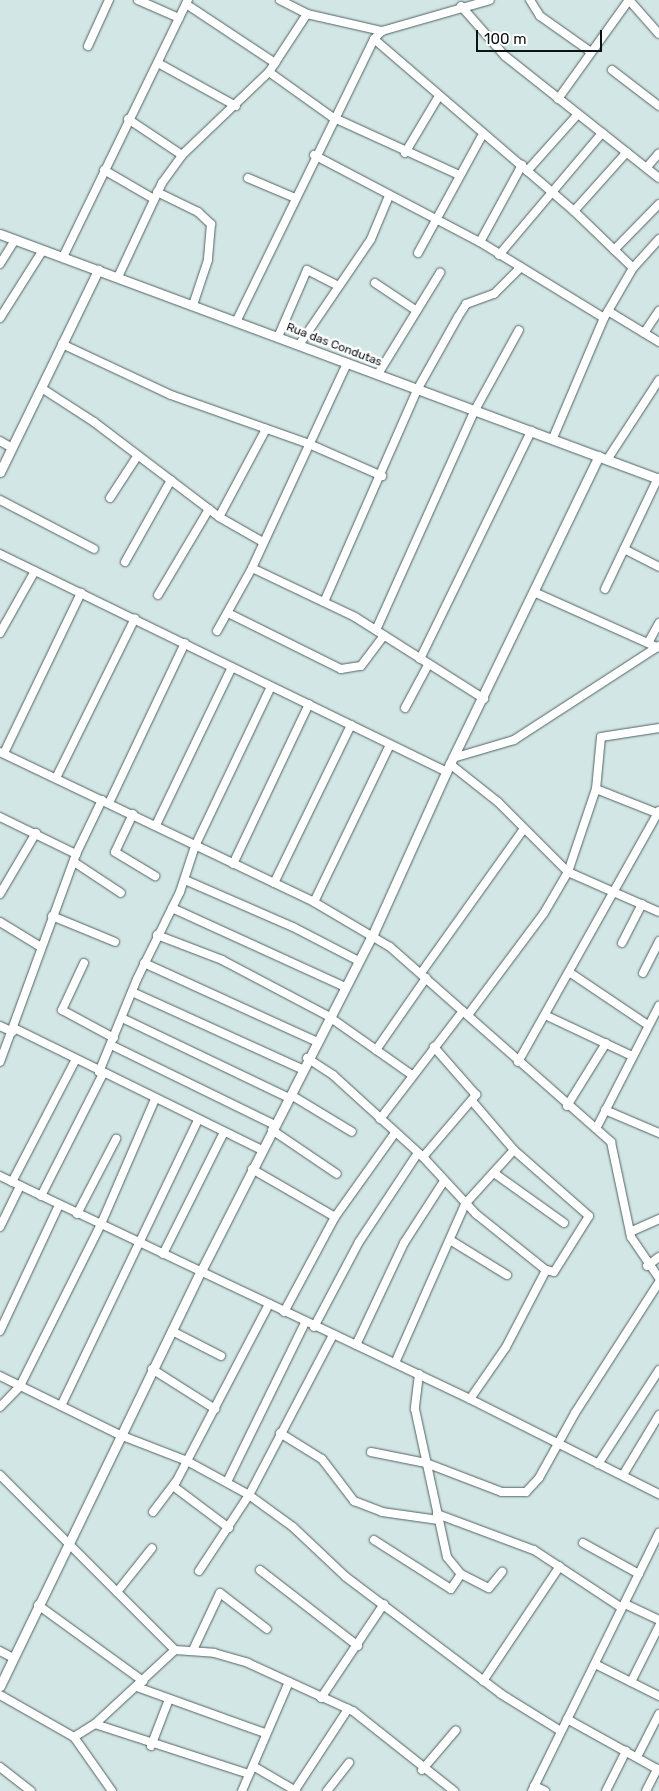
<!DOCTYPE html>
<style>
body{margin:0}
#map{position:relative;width:659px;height:1791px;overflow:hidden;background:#d3e6e6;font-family:Rubik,sans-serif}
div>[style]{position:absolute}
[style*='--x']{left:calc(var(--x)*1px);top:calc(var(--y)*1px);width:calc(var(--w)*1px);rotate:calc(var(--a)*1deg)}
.roads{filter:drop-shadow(0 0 1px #516262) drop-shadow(0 0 1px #516262)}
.minor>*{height:8px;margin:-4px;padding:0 4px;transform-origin:4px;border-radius:4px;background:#fff}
.tertiary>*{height:9px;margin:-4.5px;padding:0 4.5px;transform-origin:4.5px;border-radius:4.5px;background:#fff}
span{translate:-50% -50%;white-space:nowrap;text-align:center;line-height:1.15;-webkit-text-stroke:5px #fff;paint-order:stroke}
.street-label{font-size:12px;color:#0b1212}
.scale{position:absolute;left:476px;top:30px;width:126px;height:22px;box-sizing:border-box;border:2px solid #0b1212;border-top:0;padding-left:6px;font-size:15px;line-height:18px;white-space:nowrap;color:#0b1212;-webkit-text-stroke:4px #fff;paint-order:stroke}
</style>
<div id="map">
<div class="roads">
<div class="minor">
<div style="--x:138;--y:0;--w:45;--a:23.7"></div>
<div style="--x:280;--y:0;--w:30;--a:27"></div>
<div style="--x:307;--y:14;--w:77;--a:12.8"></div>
<div style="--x:382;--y:31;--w:112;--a:-16"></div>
<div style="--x:530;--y:0;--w:19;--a:58"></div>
<div style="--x:540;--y:16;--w:62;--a:35.2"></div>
<div style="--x:629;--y:0;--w:45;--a:48.6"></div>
<div style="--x:186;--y:4;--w:107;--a:33.5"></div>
<div style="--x:461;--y:6;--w:67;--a:48.7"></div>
<div style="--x:505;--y:56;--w:196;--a:38.4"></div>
<div style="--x:382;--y:31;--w:11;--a:135"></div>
<div style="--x:374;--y:39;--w:264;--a:40.7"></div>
<div style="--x:574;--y:211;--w:82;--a:44"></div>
<div style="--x:88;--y:46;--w:51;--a:-65.5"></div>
<div style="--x:158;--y:63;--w:89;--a:28.9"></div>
<div style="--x:612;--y:70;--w:59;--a:37.5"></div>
<div style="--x:269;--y:72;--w:77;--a:35.5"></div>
<div style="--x:332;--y:117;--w:137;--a:24.5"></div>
<div style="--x:558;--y:99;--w:122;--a:-54.4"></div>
<div style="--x:128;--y:119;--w:65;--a:33.7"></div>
<div style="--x:405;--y:153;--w:66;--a:-59.2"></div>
<div style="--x:314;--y:155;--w:187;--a:27.7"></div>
<div style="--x:480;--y:242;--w:145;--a:31.5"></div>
<div style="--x:647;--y:167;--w:18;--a:-49"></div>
<div style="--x:104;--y:170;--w:58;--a:30.1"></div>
<div style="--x:527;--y:171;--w:76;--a:-48.2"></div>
<div style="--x:248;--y:178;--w:49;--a:22.9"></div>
<div style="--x:157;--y:192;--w:46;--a:26"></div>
<div style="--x:198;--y:212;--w:18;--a:43"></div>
<div style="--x:211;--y:224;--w:36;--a:95"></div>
<div style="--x:208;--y:260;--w:47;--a:108.4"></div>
<div style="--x:574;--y:211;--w:79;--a:-48.1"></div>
<div style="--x:480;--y:242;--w:88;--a:-61.4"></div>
<div style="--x:614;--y:250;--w:64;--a:-45.6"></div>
<div style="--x:418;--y:253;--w:136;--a:-61.4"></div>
<div style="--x:499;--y:255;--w:160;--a:-49.8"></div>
<div style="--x:63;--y:257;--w:286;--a:-64.1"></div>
<div style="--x:0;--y:264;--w:28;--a:-58"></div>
<div style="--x:118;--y:277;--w:104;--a:-64.9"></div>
<div style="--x:162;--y:183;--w:34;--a:-54"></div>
<div style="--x:182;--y:155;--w:120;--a:-43.7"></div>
<div style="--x:269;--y:72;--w:69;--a:-56.8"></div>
<div style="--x:375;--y:283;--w:50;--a:33.7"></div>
<div style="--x:608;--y:311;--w:60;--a:31.3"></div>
<div style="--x:0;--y:318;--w:80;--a:-57.7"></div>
<div style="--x:236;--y:322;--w:315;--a:-64"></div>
<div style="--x:644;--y:333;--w:27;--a:-56"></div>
<div style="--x:278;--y:337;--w:73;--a:-66.6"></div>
<div style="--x:307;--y:270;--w:34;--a:27"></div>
<div style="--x:62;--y:344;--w:120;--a:25.1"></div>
<div style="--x:171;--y:395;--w:146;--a:19.5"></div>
<div style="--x:309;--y:444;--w:80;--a:23.7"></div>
<div style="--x:299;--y:345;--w:128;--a:-55.8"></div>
<div style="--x:371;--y:239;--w:47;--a:-67.3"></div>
<div style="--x:378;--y:374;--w:119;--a:-58.5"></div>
<div style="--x:43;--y:389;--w:61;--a:32.9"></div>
<div style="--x:94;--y:422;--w:157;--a:37.2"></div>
<div style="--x:219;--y:517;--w:51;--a:29.6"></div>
<div style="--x:553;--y:438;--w:130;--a:-67"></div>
<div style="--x:604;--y:318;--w:58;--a:-59.9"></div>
<div style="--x:633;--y:268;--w:39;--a:-48"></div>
<div style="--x:0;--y:441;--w:14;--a:30"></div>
<div style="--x:607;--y:460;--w:95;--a:-57"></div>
<div style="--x:110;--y:498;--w:51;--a:-56.9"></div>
<div style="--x:0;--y:500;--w:106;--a:27.5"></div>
<div style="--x:219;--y:517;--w:100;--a:-61.9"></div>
<div style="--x:624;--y:549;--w:39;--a:27"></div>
<div style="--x:0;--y:554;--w:496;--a:26"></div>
<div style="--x:125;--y:562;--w:94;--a:-60.7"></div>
<div style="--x:252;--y:568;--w:114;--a:25.4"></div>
<div style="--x:355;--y:617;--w:153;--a:32.4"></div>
<div style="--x:605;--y:589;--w:123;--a:-64.5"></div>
<div style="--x:536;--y:593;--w:133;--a:24.1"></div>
<div style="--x:158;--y:595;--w:100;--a:-59.3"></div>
<div style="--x:324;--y:602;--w:232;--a:-66.3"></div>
<div style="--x:417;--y:390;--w:84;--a:-60.7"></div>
<div style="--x:458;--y:317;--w:15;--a:-58"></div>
<div style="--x:466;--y:304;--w:30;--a:-20"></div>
<div style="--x:494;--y:294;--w:38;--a:-45"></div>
<div style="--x:228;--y:613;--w:126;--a:26.4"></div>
<div style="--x:341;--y:669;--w:20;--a:-9"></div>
<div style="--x:361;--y:666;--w:38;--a:-53"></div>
<div style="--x:376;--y:630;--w:241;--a:-65.8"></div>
<div style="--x:475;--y:410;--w:91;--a:-61.2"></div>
<div style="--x:217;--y:631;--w:72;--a:-60.9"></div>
<div style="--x:252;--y:568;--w:226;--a:-65.1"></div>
<div style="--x:0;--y:633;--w:71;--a:-60.6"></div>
<div style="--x:648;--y:643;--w:23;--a:-61"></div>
<div style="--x:420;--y:659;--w:254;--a:-64"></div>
<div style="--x:405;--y:708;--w:49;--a:-61.9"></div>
<div style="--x:0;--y:752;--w:348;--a:25.5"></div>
<div style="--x:314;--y:902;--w:88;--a:30.6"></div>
<div style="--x:390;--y:947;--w:295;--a:41.4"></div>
<div style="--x:611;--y:1142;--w:97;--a:78.1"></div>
<div style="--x:631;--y:1237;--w:50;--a:55.7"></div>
<div style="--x:4;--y:753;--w:178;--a:-64.3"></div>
<div style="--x:453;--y:758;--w:64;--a:-16.4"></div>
<div style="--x:514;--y:740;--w:173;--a:-33"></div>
<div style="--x:450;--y:764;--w:61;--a:38.4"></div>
<div style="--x:498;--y:802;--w:99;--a:45"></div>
<div style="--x:568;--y:872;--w:99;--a:23.7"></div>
<div style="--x:56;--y:778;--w:178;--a:-63.7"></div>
<div style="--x:596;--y:789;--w:68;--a:21.6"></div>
<div style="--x:109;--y:803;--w:177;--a:-64.6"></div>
<div style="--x:133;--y:814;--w:42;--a:115.3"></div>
<div style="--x:115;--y:852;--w:47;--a:31"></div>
<div style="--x:0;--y:817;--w:85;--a:26"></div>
<div style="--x:156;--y:825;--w:175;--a:-64.3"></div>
<div style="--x:74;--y:862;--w:56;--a:33.4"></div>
<div style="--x:233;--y:864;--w:177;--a:-64.6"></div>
<div style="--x:185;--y:880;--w:118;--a:23.5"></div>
<div style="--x:293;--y:927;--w:74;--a:27.3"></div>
<div style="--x:274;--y:883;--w:176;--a:-64"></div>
<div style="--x:0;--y:894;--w:71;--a:-59.5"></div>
<div style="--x:314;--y:902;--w:174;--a:-64.2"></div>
<div style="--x:172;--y:908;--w:190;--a:24.5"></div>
<div style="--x:52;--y:916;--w:68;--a:22.4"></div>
<div style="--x:0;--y:922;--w:48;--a:31.4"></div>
<div style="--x:157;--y:935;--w:70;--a:21"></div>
<div style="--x:222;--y:960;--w:120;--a:27.8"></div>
<div style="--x:328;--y:1016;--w:103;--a:35.1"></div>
<div style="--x:622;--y:943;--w:44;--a:-62.9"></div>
<div style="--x:84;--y:963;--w:52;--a:115.1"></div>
<div style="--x:62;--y:1010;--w:59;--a:28.3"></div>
<div style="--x:144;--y:963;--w:188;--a:24.5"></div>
<div style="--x:569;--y:972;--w:95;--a:33.9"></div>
<div style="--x:421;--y:973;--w:176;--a:-54.5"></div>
<div style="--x:643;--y:973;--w:36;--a:-63"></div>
<div style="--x:132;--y:992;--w:187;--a:24.4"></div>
<div style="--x:468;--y:1015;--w:127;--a:-53.3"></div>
<div style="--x:544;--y:913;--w:48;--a:-59.7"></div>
<div style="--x:568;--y:872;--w:88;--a:-71.4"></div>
<div style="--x:596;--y:789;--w:52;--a:-84.5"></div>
<div style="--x:601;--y:737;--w:59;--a:-8.8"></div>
<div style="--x:545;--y:1015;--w:96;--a:25.2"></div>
<div style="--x:122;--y:1018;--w:185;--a:25.6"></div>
<div style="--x:0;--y:1026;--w:14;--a:25"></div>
<div style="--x:14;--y:1028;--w:276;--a:26.2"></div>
<div style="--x:111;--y:1045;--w:182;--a:26"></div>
<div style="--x:376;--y:1050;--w:88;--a:-55.2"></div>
<div style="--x:307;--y:1058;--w:31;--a:33"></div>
<div style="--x:333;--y:1075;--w:122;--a:42.3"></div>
<div style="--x:423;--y:1157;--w:78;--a:47.1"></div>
<div style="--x:476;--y:1214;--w:90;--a:38.7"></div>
<div style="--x:546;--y:1270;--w:8;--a:14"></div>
<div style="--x:554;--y:1272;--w:66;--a:-58"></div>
<div style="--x:589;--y:1216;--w:100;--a:-138.7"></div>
<div style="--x:514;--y:1150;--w:65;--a:-130.6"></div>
<div style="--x:0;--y:1062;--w:221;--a:-69.9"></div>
<div style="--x:76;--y:854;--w:60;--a:-64.3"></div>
<div style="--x:518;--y:1062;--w:288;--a:-60.7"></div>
<div style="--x:99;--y:1072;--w:100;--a:-67.8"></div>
<div style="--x:137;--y:979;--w:97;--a:-63.7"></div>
<div style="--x:180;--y:892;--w:48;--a:-71.9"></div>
<div style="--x:195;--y:846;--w:176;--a:-64.5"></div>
<div style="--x:291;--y:1095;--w:71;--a:31.2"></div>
<div style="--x:567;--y:1106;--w:74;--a:-58.2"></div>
<div style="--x:605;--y:1110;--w:59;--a:23.1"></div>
<div style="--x:380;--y:1119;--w:136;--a:-52.5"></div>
<div style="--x:598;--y:1125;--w:134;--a:-62.9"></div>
<div style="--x:272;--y:1130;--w:78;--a:34.1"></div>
<div style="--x:423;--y:1157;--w:82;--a:-49.5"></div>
<div style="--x:476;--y:1095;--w:64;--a:-131.2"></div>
<div style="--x:252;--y:1169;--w:96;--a:30"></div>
<div style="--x:494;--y:1173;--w:86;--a:35.5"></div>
<div style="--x:0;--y:1176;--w:520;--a:25.38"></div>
<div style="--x:470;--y:1399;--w:212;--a:26.7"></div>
<div style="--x:12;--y:1182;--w:136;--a:-62.5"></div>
<div style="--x:41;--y:1196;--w:137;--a:-63.1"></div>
<div style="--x:77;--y:1214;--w:85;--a:-62.5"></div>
<div style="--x:0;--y:1227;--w:46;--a:-64"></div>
<div style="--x:630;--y:1232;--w:32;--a:-24"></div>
<div style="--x:450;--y:1240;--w:67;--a:31.6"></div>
<div style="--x:163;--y:1254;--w:136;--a:-63.4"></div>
<div style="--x:647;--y:1266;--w:15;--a:-37"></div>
<div style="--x:284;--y:1312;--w:108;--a:-61.8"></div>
<div style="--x:335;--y:1217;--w:103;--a:-54.5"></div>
<div style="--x:314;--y:1327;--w:96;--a:-62.1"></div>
<div style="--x:359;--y:1242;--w:107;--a:-56.5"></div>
<div style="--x:0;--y:1331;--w:139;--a:-64.9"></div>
<div style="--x:172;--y:1331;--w:55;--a:27"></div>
<div style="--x:356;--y:1345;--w:113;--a:-64.8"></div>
<div style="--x:404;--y:1243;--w:74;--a:-57.2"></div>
<div style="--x:395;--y:1363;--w:174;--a:-66.2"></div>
<div style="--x:465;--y:1204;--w:73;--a:-47.8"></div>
<div style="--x:152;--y:1369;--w:75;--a:32.4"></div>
<div style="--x:419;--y:1374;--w:35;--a:97"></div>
<div style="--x:415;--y:1409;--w:151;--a:77.8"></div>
<div style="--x:447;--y:1557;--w:22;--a:51"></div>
<div style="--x:461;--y:1574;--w:31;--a:27"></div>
<div style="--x:489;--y:1588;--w:21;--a:-51"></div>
<div style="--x:0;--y:1376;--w:134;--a:26.2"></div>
<div style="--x:120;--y:1435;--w:72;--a:21.2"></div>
<div style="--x:187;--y:1461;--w:71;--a:28.7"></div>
<div style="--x:249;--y:1495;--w:54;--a:36"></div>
<div style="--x:293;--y:1527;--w:73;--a:43.3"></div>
<div style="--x:346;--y:1577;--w:194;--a:37"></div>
<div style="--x:501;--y:1694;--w:70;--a:31.7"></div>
<div style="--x:470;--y:1399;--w:63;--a:-55.3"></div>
<div style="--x:506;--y:1347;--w:87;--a:-62.5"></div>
<div style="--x:61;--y:1406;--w:317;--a:-64.4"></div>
<div style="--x:0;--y:1407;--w:29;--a:-46"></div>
<div style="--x:20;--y:1386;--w:181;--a:-63.4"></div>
<div style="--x:101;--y:1224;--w:136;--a:-66.6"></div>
<div style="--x:280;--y:1433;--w:49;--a:31.8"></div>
<div style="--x:322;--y:1459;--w:53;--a:52.7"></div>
<div style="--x:354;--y:1501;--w:30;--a:21"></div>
<div style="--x:382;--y:1512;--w:57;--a:8.1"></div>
<div style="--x:371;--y:1452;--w:56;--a:11.3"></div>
<div style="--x:426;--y:1463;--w:81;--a:20.9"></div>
<div style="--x:502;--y:1492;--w:24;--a:0"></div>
<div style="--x:526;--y:1492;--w:19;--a:-47"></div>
<div style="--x:539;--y:1478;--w:74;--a:-61"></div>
<div style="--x:575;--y:1413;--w:156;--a:-57.3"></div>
<div style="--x:598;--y:1464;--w:112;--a:-57"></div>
<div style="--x:0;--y:1475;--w:247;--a:45"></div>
<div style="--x:623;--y:1475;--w:70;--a:-59"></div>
<div style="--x:227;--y:1482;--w:177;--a:-63.9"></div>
<div style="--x:173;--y:1486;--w:70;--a:36.9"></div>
<div style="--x:153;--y:1512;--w:38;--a:-53"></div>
<div style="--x:176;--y:1482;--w:201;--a:-62.4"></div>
<div style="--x:437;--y:1514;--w:103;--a:20.4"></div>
<div style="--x:534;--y:1550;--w:105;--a:33.4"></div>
<div style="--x:374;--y:1540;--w:91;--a:32.5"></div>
<div style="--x:451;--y:1589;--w:18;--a:-56"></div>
<div style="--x:583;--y:1543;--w:64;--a:29"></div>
<div style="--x:260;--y:1570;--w:124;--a:37.8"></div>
<div style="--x:199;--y:1571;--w:91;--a:-56.7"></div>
<div style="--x:249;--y:1495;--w:181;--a:-62.3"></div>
<div style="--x:117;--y:1592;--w:56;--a:-51.5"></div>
<div style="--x:625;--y:1604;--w:38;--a:25"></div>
<div style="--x:38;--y:1605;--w:130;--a:35.9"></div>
<div style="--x:193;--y:1650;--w:63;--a:-64.7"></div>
<div style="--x:220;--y:1593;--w:59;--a:37.5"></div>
<div style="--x:0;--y:1651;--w:15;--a:28"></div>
<div style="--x:595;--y:1664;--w:72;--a:26.6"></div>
<div style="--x:483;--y:1681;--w:138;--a:-56.2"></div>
<div style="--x:631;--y:1682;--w:63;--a:-63.4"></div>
<div style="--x:137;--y:1687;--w:136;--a:19.8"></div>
<div style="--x:0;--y:1695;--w:85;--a:29.6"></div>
<div style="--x:74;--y:1737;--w:25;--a:-32"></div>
<div style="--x:95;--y:1724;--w:162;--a:18"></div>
<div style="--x:321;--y:1698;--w:113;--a:-56.2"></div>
<div style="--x:567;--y:1719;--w:105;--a:29"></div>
<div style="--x:95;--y:1724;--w:109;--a:-42.8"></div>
<div style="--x:175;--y:1650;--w:39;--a:4"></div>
<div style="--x:214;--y:1653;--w:35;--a:16"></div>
<div style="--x:248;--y:1663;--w:115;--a:24.6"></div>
<div style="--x:353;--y:1711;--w:129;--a:38.4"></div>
<div style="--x:74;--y:1737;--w:66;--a:54.9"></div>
<div style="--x:151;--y:1746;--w:50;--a:-69"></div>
<div style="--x:637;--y:1757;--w:48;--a:-62.9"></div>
<div style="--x:253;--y:1766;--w:50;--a:30.2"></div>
<div style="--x:0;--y:1767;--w:39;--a:38"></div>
<div style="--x:422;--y:1770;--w:52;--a:-49.6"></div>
<div style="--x:534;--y:1786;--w:12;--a:24"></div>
<div style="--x:295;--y:1790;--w:97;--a:-56.8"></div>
<div style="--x:242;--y:1791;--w:119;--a:-66.7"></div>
<div style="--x:327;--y:1791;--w:36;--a:-52"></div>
<div style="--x:532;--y:1791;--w:288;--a:-63.8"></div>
<div style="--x:606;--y:1791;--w:45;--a:-63.4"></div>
<div style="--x:646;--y:1791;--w:25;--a:-63"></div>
</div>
<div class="tertiary">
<div style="--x:0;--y:234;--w:703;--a:20.39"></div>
<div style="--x:0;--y:472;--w:225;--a:-64.1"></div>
<div style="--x:0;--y:1686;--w:461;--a:-64.2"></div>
<div style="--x:201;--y:1271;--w:378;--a:-63"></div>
<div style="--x:373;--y:934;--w:178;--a:-65.7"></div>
<div style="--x:446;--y:772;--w:351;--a:-64.2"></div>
</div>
</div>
<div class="street-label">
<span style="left:334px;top:345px;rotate:21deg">Rua das Condutas</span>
</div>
<div class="scale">100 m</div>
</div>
